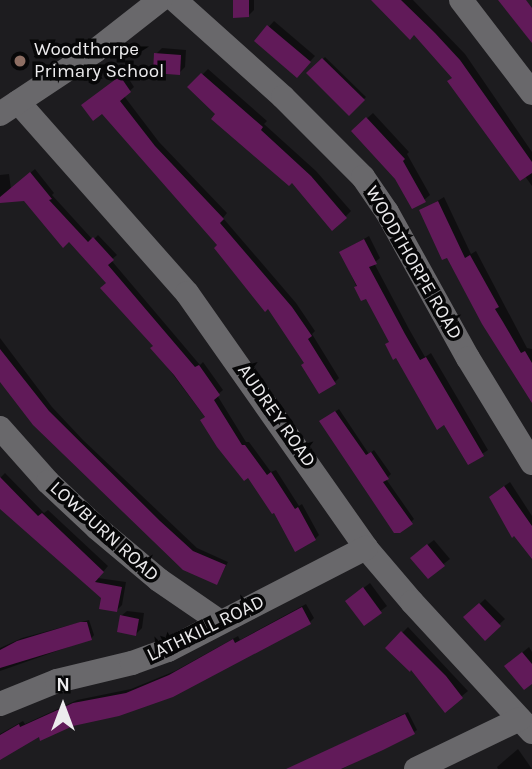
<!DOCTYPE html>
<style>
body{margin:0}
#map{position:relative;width:532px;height:769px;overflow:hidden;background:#1d1c1f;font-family:Karla,sans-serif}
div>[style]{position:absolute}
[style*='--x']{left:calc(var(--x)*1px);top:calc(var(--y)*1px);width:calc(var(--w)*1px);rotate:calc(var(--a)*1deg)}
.shadow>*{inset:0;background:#0007}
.building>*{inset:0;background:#611a59}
.minor>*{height:24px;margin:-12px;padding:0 12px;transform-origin:12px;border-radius:12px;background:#69686b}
.dots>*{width:19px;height:19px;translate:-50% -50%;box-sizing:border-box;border:4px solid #070708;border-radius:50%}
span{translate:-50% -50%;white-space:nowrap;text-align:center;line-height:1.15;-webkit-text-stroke:7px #070708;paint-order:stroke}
.poi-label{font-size:19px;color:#ecebed}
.left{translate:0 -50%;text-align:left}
.street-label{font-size:19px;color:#ecebed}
.north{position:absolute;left:28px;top:671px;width:70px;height:70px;-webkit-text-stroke:5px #070708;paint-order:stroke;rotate:0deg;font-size:19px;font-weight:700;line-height:28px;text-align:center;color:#ecebed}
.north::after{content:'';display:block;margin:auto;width:24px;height:32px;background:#ecebed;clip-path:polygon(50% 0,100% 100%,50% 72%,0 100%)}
</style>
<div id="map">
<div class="shadow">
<div style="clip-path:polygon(235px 0,254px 0,254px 10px,248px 16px)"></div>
<div style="clip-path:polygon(373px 0,413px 0,465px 54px,532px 152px,532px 186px,454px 77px,415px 33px)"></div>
<div style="clip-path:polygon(274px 21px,315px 56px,302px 70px,256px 41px)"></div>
<div style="clip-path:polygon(162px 48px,186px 50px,185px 67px,179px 73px,156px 54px)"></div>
<div style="clip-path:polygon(325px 57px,366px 97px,349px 113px,309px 73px)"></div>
<div style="clip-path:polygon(208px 69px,267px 121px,264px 124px,316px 171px,351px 211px,346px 216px,332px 228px,292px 181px,190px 87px)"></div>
<div style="clip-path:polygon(125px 73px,134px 87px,124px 96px,159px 142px,227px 213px,223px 218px,296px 303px,315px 331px,312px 334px,339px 378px,335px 382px,306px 362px,269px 307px,219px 245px,102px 112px,88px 101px)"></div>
<div style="clip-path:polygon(373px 113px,409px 152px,407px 154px,430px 195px,424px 200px,396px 178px,353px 131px)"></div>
<div style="clip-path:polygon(35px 169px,54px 193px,52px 195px,93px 240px,98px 235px,117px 255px,111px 260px,200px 365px,203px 362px,223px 390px,217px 395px,246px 442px,249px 442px,271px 472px,276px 470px,299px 506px,302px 504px,319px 535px,315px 539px,275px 510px,153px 348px,155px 346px,108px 282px,69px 240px,25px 199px,0 201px,0 175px,9px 174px,11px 189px)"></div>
<div style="clip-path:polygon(444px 197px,471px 254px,476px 251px,527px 348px,532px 349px,532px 400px,421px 211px)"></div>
<div style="clip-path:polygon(369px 236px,380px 258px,374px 263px,409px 329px,425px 357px,431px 353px,488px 450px,469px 463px,390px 341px,367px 296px,362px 299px,341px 252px)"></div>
<div style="clip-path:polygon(0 338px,52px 407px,83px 440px,197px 548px,228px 562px,217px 583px,184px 569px,35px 424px,0 376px)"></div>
<div style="clip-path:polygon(339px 409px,369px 454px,374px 450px,391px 474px,386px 479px,414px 519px,411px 522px,324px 419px)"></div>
<div style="clip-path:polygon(5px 473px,44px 513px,48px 510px,108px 566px,98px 578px,126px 582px,122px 605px,117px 610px,0 504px,0 478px)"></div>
<div style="clip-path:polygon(510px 482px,532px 516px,532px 556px,496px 492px)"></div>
<div style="clip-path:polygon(434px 540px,450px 559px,428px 576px,418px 552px)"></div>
<div style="clip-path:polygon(370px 583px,387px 606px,364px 624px,353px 596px)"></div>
<div style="clip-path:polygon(485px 599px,505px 619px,485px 638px,466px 617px)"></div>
<div style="clip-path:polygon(306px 604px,314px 618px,310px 622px,72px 725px,40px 735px,0 758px,0 734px,23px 721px,25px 724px,77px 700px,131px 689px,175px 671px,238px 636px,240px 640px)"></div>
<div style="clip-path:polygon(127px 611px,144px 613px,142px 628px,136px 634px,121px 616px)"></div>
<div style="clip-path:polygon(89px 620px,94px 635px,91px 639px,0 671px,0 648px,22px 638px)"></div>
<div style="clip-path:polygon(408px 627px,468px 691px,445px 710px,412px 667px,388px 647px)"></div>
<div style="clip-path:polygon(529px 647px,532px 652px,532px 681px,512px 661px)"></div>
<div style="clip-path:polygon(408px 712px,417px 730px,414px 732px,342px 769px,289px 769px)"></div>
<div style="clip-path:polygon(518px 749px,532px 769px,498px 769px,497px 767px)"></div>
</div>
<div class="building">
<div style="clip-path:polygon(233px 0,249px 0,249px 17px,233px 18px)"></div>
<div style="clip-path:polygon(371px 0,401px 0,435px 33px,460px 60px,513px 135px,532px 162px,532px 173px,520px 181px,447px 81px,452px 78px,414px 35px,410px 40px)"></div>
<div style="clip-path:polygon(498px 0,526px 0,532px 8px,532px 43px)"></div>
<div style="clip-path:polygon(267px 25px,311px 62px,297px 78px,254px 41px)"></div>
<div style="clip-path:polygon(154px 53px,181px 55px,180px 75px,153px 73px)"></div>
<div style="clip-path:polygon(322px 58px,365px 100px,349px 116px,306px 73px)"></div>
<div style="clip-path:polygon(201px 73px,263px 127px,261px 130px,311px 176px,347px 218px,332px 231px,292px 183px,289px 186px,211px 119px,215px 114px,187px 87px)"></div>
<div style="clip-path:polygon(120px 76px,131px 92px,120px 101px,155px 146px,224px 219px,220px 223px,292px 307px,312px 336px,308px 339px,336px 384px,319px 394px,301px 365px,304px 363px,268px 309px,265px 312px,214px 248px,217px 245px,102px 114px,93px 121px,81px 105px)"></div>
<div style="clip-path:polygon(366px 117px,405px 159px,403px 161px,426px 202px,412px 209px,395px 179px,351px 131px)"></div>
<div style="clip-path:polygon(30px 172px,52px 199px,49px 200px,88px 242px,93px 237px,114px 260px,108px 265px,195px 367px,199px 365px,220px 395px,214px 400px,242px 445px,245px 445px,267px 475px,271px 472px,295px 509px,298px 507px,316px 540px,295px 552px,274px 513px,272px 514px,248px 478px,244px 481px,217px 447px,200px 420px,205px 417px,174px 375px,150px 348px,153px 346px,100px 288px,106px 283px,69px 242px,63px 248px,24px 201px,0 203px,0 197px)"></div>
<div style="clip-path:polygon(438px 201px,465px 258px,470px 255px,499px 307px,495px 309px,503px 322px,521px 353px,525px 351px,532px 363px,532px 403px,482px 324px,447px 258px,442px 260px,419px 210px)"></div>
<div style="clip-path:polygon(364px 239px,377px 264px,369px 267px,405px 334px,420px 360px,426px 357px,484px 456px,468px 465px,444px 425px,437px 430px,396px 358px,393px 360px,385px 344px,389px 342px,366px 299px,361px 301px,354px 287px,357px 286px,339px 252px)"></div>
<div style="clip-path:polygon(0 349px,49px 411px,160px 521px,193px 551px,226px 565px,217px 585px,183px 570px,33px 425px,0 382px)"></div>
<div style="clip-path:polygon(335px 411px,366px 455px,371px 452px,389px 479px,383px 482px,413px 524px,400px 533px,394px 533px,319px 421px)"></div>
<div style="clip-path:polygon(0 477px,38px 516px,42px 513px,104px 572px,95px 582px,122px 587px,117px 612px,99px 609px,101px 598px,0 509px)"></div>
<div style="clip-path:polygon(504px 486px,532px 526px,532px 559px,514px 536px,512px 538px,489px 497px)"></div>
<div style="clip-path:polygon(427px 544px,445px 566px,428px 579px,410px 558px)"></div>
<div style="clip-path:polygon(363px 587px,382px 613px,364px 626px,345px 601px)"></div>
<div style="clip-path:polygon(479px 603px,501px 626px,485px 641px,463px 617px)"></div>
<div style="clip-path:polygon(302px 607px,311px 624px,173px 697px,119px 716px,73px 726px,40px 741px,39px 737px,0 760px,0 735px,19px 724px,20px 727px,73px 703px,126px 693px,169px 675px,233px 639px,235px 643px)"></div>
<div style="clip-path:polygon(120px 615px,139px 619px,136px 636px,117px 632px)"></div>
<div style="clip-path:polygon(80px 622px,87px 622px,92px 640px,0 668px,0 650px,17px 641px)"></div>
<div style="clip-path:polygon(401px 631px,446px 676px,463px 698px,445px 713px,411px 670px,410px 672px,385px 648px)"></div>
<div style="clip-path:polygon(522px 652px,532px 664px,532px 684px,524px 690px,504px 666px)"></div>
<div style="clip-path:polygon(405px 714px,415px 734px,383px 750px,341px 769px,286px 769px)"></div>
</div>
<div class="minor">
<div style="--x:175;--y:0;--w:145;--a:41.9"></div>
<div style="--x:283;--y:97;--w:113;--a:45"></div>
<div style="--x:363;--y:177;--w:42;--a:55.6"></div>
<div style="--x:387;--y:212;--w:167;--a:61"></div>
<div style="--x:468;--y:358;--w:123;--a:58.6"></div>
<div style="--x:461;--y:0;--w:117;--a:52.6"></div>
<div style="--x:18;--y:102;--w:255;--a:48.5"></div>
<div style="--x:187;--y:293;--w:312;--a:54.9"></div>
<div style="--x:366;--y:548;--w:71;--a:49.6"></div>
<div style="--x:412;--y:602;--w:177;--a:47.3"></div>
<div style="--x:0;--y:114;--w:114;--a:-33.6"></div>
<div style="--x:95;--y:51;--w:83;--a:-38.1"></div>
<div style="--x:0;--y:428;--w:72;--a:48.4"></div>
<div style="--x:48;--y:482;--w:67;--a:43.2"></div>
<div style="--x:97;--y:528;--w:81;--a:40"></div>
<div style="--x:159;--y:580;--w:74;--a:34.5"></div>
<div style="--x:0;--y:704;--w:61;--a:-22"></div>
<div style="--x:57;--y:681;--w:77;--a:-13.5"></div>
<div style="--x:132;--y:663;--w:38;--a:-20"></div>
<div style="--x:168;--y:650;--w:223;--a:-27.3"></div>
<div style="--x:416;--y:769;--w:115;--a:-25.7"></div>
</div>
<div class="dots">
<div style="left:20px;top:61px;background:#8d6e63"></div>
</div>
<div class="poi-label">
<span class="left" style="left:34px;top:61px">Woodthorpe<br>Primary School</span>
</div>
<div class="street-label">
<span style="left:413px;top:263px;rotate:60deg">WOODTHORPE ROAD</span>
<span style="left:276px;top:416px;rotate:55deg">AUDREY ROAD</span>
<span style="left:104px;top:532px;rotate:42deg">LOWBURN ROAD</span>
<span style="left:206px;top:629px;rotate:-26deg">LATHKILL ROAD</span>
</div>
<div class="north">N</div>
</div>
